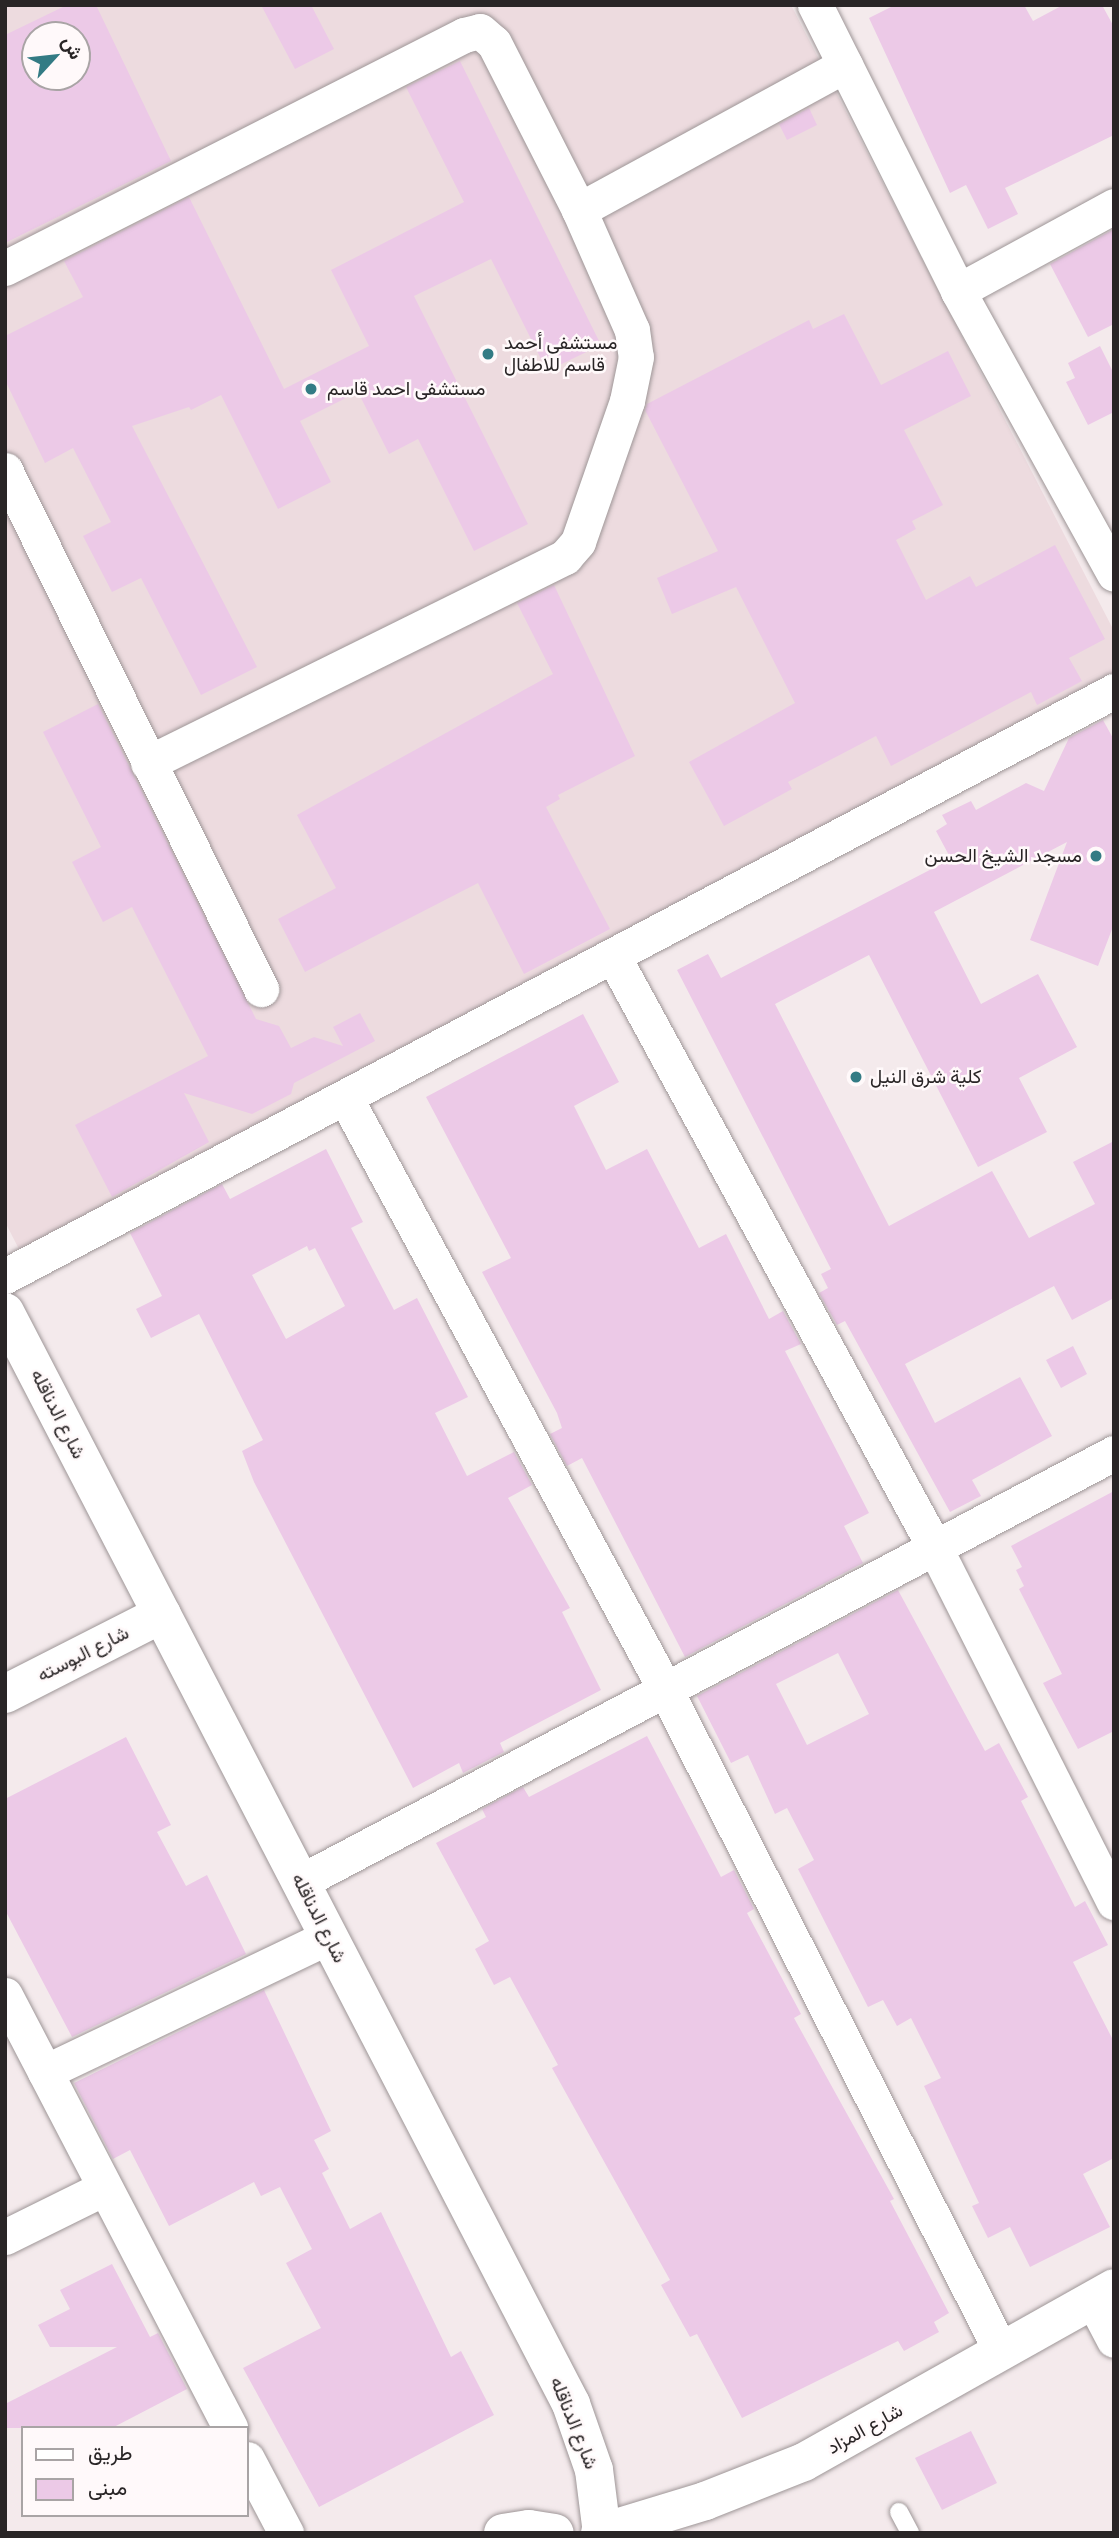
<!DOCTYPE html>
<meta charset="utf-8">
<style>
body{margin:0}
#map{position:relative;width:1119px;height:2538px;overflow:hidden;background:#f4eaec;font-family:"Source Serif 4",Vazirmatn,serif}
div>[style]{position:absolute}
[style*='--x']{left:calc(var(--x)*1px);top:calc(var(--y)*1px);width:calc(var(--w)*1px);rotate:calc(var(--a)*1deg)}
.built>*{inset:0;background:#eddbdf}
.building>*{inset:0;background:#ecc9e7}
.roads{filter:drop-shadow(0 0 2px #9e9697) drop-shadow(0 0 2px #9e9697)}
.lane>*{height:18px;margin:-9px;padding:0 9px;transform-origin:9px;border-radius:9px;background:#fff}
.street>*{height:35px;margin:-17.5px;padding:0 17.5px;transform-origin:17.5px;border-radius:17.5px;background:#fff}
.secondary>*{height:38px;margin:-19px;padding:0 19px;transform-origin:19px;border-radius:19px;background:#fff}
.dots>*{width:19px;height:19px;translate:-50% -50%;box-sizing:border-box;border:4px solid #fff9fa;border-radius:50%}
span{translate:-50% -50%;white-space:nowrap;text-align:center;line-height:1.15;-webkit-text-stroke:5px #fff9fa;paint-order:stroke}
.poi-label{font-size:19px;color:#292526}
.left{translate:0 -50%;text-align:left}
.right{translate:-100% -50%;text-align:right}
.street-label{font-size:19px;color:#292526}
.frame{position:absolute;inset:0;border:7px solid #292526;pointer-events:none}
.legend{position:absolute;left:21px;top:2426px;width:228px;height:91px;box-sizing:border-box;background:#fff9fa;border:2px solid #a9a4a5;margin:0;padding:9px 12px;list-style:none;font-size:21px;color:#292526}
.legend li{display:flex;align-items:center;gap:14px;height:35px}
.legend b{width:35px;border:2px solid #a9a4a5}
.north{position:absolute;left:21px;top:21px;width:70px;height:70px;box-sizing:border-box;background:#fff9fa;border:2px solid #a9a4a5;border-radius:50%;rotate:63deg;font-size:19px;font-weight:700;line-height:28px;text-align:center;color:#292526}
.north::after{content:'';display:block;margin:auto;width:24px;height:32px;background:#337b84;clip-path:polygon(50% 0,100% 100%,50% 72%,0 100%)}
</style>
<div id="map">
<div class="built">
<div style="clip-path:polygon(evenodd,5px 5px,791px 5px,1114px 631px,1114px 679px,20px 1251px,5px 1222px,5px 5px,35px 35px,77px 35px,77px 77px,35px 77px,35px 35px)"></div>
</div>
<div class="building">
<div style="clip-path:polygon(evenodd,67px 5px,96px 5px,171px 161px,5px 243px,5px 35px,67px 5px,35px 35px,77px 35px,77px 77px,35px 77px,35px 35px)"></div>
<div style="clip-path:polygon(261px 5px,311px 5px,334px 49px,295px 69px)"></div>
<div style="clip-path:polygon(895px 5px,1024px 5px,1033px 21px,1063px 5px,1102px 5px,1114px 27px,1114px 135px,1005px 188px,1018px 214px,988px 229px,966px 185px,950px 193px,869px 18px)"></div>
<div style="clip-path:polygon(460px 61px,601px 345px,547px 371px,491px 259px,414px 296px,528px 524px,474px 551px,418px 439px,389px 454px,358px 392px,300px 421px,331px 482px,278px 509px,221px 395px,191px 410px,189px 407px,132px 426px,257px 667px,201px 695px,141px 578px,112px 592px,83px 536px,111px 522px,73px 448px,45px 463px,5px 380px,5px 336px,83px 297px,64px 261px,189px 197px,284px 389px,369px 346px,331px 270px,464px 202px,406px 87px)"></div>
<div style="clip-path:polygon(809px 108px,817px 125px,787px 140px,779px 124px)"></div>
<div style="clip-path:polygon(1114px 229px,1114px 324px,1088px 337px,1050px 264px)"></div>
<div style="clip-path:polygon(844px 314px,881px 385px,948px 351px,971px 396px,904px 430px,943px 505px,912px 521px,916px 529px,896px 540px,926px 600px,970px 576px,976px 587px,1055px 545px,1105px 639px,1069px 658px,1082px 681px,1037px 705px,1031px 692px,891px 766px,876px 736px,788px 782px,792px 789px,724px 826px,689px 762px,795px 703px,736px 587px,672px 614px,657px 578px,718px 551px,645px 410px,647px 404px,809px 320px,813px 329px)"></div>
<div style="clip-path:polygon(1100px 346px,1114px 374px,1114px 412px,1088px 425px,1066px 382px,1075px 378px,1068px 363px)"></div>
<div style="clip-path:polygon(554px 585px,635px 756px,558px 795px,560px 799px,546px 807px,610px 929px,524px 974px,478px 883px,305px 972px,278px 919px,336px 888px,297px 815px,553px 674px,517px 603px)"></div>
<div style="clip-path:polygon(98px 704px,256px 1019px,279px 1026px,291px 1048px,314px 1037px,343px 1046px,333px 1027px,360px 1013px,375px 1041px,294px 1083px,291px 1094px,252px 1114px,184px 1093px,209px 1142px,112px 1197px,75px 1125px,208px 1056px,132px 907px,103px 922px,72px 862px,101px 847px,43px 732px)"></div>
<div style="clip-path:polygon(1103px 720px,1114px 740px,1114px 924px,1098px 966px,1030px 940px,1067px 842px,934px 912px,981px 1004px,1038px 974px,1077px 1047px,1019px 1078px,1047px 1132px,978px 1167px,869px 955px,775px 1004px,889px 1226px,992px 1171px,1029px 1238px,1095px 1204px,1073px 1162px,1114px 1141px,1114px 1298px,1072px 1320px,1054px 1286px,905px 1364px,935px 1423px,1020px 1377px,1052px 1436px,972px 1480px,981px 1496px,950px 1512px,845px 1321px,837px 1325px,819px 1293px,828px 1288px,821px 1274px,831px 1269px,677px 970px,708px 954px,721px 978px,951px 859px,936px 831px,947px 824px,942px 815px,971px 801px,976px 810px,1026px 783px,1044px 791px,1069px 738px)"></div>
<div style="clip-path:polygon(583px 1014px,619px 1082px,574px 1106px,606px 1170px,647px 1149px,699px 1248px,726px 1234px,769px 1319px,783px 1311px,801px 1344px,785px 1351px,869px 1513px,844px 1526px,863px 1563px,685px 1657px,582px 1458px,567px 1466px,550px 1434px,562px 1428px,557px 1413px,482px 1272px,511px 1258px,426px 1097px)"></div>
<div style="clip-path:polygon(evenodd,326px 1149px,363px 1222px,351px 1228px,394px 1310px,417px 1298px,468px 1397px,435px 1413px,467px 1476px,514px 1452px,532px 1485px,508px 1498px,570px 1608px,562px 1612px,601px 1690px,500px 1743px,504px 1752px,463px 1773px,459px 1763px,413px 1788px,254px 1482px,242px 1451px,263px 1440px,199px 1314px,151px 1338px,136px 1309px,162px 1296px,130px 1233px,222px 1184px,230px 1199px,326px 1149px,307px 1246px,309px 1251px,315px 1248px,345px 1306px,286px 1339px,252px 1275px,307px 1246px)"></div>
<div style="clip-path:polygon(1073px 1346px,1087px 1374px,1061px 1388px,1046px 1360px)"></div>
<div style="clip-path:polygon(1114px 1491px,1114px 1731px,1078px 1749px,1043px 1683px,1062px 1674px,1019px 1589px,1024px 1586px,1016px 1570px,1022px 1567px,1011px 1546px)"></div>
<div style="clip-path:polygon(evenodd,898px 1590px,985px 1751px,999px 1743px,1028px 1797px,1021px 1801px,1075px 1907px,1085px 1901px,1108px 1945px,1073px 1962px,1114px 2042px,1114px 2158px,1083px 2174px,1110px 2227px,1030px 2267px,1010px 2227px,988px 2238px,972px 2206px,979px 2203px,924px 2086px,941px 2078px,911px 2018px,897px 2026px,883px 2000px,868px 2007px,798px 1869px,814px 1860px,787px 1808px,775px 1814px,748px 1755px,731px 1763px,697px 1696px,898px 1590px,838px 1653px,869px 1714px,807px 1745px,776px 1684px,838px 1653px)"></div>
<div style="clip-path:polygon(647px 1736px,721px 1877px,734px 1870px,754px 1909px,747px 1913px,801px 2014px,794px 2018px,894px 2199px,890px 2201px,949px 2313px,934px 2322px,939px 2332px,904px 2351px,898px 2341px,742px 2418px,697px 2334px,690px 2337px,661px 2285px,670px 2280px,552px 2068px,558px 2065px,510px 1977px,494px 1985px,475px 1949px,489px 1941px,436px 1843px,486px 1817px,482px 1809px,523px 1787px,529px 1797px)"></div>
<div style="clip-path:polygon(126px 1737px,171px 1825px,157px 1832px,186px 1886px,207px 1875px,246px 1954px,72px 2037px,5px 1910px,5px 1799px)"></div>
<div style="clip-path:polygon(264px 1990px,331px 2131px,314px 2140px,329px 2169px,322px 2173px,350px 2229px,381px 2212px,451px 2357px,461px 2351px,494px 2415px,319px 2507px,243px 2368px,321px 2328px,286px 2263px,312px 2249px,280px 2187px,261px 2196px,254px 2182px,169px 2226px,130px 2150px,113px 2159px,74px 2083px)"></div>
<div style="clip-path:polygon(112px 2264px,150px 2337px,158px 2333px,187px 2389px,112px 2428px,5px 2428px,5px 2404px,117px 2347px,50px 2347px,38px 2325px,70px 2309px,60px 2290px)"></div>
<div style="clip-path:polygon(971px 2431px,997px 2483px,942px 2510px,915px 2458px)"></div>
</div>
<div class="roads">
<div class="lane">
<div style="--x:899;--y:2512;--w:24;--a:62"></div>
</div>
<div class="street">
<div style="--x:815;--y:5;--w:320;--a:63.4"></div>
<div style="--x:958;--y:291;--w:323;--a:61.1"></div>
<div style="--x:579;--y:210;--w:303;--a:-28.6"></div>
<div style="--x:5;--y:268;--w:515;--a:-26.91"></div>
<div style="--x:464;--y:35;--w:16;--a:-14"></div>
<div style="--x:480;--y:31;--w:18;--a:41"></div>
<div style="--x:494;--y:43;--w:187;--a:63"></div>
<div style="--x:579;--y:210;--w:131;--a:66.2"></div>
<div style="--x:632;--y:330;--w:27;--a:82"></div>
<div style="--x:636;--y:357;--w:45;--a:101.6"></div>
<div style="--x:627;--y:401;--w:149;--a:109.2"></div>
<div style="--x:578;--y:542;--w:20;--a:131"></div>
<div style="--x:565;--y:557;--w:465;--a:153.7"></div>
<div style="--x:958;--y:291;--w:178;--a:-28.6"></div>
<div style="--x:5;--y:470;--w:579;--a:63.74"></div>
<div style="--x:613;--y:956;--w:674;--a:61.46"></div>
<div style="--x:935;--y:1548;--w:397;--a:63.2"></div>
<div style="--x:345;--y:1097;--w:671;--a:61.6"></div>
<div style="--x:664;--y:1687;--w:745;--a:63.09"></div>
<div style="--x:5;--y:1276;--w:1254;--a:-27.81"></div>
<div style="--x:300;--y:1882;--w:920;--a:-27.79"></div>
<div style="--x:5;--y:1995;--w:488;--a:62.5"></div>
<div style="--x:45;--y:2072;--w:314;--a:-25.5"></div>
<div style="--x:5;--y:2237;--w:110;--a:-26.3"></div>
<div style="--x:1093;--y:2300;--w:45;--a:62.3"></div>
<div style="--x:247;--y:2459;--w:84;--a:62.2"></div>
</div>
<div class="secondary">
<div style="--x:5;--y:1312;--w:1230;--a:62.6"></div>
<div style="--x:571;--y:2404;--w:70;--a:70.8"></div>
<div style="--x:594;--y:2470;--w:64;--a:82.8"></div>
<div style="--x:5;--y:1694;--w:176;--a:-27"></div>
<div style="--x:503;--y:2533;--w:26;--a:-9"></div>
<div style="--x:529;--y:2529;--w:26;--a:9"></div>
<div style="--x:600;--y:2533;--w:110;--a:-16.9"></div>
<div style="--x:705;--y:2501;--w:106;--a:-21.5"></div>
<div style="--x:804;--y:2462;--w:355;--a:-29.3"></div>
</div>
</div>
<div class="dots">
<div style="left:488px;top:354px;background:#337b84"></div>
<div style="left:311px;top:389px;background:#337b84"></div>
<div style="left:1096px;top:856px;background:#337b84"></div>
<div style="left:856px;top:1077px;background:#337b84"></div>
</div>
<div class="poi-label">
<span class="left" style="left:504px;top:354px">مستشفى أحمد<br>قاسم للاطفال</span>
<span class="left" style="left:327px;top:389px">مستشفى احمد قاسم</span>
<span class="right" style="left:1082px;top:856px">مسجد الشيخ الحسن</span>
<span class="left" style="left:870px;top:1077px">كلية شرق النيل</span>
</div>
<div class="street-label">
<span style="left:58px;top:1414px;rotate:63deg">شارع الدناقله</span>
<span style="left:83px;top:1654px;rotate:-27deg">شارع البوسته</span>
<span style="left:319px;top:1918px;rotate:63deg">شارع الدناقله</span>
<span style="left:574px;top:2423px;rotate:68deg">شارع الدناقله</span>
<span style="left:865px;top:2429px;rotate:-29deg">شارع المزاد</span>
</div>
<div class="frame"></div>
<ul class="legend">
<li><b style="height:9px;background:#fff"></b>طريق</li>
<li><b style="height:19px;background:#ecc9e7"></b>مبنى</li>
</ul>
<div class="north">ش</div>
</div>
